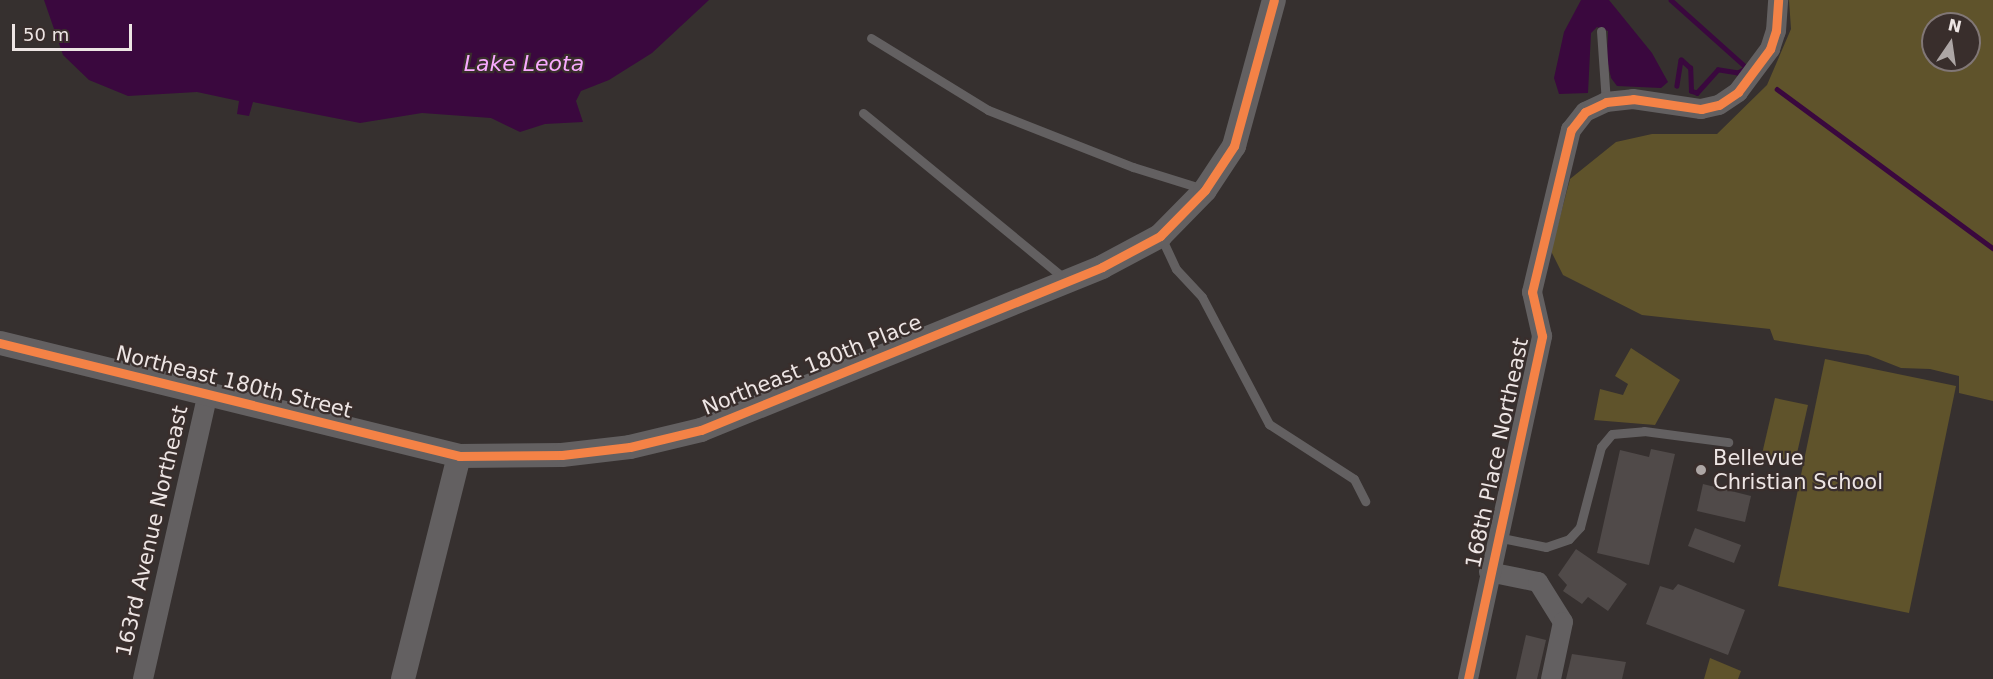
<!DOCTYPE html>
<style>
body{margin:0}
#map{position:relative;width:1993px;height:679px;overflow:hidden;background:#36302f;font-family:"DejaVu Sans",sans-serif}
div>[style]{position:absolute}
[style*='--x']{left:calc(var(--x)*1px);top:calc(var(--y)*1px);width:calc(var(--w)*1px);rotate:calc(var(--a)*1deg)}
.green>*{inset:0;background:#5f532b}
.water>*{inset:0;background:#3a083e}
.stream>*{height:4.5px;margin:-2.25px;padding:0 2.25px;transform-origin:2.25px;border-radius:2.25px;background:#3a083e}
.building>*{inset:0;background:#504a49}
.service>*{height:9px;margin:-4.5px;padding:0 4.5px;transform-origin:4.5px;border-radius:4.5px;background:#636061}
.minor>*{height:20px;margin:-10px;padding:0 10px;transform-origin:10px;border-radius:10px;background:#636061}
.tertiary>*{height:24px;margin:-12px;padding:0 12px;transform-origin:12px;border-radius:12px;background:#636061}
.cycleway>*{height:9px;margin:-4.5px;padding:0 4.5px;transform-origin:4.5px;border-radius:4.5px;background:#f48246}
.dots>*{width:16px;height:16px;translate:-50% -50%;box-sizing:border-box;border:3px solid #392e2c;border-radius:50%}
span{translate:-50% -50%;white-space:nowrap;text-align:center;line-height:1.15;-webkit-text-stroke:4.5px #392e2c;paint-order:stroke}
.street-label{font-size:21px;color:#ede5e4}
.poi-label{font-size:21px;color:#ede5e4}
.left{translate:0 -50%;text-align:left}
.water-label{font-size:22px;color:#f8aafe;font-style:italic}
.north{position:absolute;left:1921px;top:12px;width:60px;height:60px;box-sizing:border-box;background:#392e2c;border:2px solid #817776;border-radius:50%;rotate:13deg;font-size:16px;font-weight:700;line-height:24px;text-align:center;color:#ede5e4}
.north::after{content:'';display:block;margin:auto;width:21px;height:27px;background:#ada6a5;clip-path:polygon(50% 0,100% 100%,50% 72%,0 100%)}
.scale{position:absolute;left:12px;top:24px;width:120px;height:27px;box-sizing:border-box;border:3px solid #ede5e4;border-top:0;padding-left:8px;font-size:18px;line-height:21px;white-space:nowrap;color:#ede5e4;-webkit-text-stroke:4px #392e2c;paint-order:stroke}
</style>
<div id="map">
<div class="green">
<div style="clip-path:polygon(evenodd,1789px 0,1993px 0,1993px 401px,1959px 393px,1959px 376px,1930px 369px,1901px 368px,1868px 355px,1774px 340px,1770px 329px,1642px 315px,1563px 275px,1551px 251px,1570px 179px,1616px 142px,1652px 134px,1717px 134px,1767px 85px,1791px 29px,1789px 0,1933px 24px,1969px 24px,1969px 60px,1933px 60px,1933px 24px)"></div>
<div style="clip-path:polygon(1631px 348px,1680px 380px,1655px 425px,1594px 420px,1600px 389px,1623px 395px,1628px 384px,1615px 376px)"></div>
<div style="clip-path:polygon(1825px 359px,1956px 386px,1909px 613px,1778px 586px)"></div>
<div style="clip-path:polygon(1775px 398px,1808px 405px,1795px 462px,1762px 454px)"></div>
<div style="clip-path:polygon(1710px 658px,1741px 671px,1738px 679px,1704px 679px)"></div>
</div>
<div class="water">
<div style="clip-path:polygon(44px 0,709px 0,652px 53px,609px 80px,581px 91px,576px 101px,583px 122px,545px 124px,520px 132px,491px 118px,422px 113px,360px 123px,253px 102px,249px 116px,237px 114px,239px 101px,197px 92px,128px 96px,89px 80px,63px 55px)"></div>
<div style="clip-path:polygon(1581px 0,1609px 0,1652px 53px,1668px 82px,1661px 88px,1617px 86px,1611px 78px,1607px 59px,1608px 31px,1597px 27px,1591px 33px,1588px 93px,1559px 94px,1554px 78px,1564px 32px)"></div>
</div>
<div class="stream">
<div style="--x:1671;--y:0;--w:102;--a:41.8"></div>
<div style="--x:1747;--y:68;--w:10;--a:151"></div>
<div style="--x:1738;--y:73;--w:20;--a:-171"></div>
<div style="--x:1718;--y:70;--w:31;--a:132"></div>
<div style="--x:1697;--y:93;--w:6;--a:-162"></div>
<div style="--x:1691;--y:91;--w:23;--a:-92"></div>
<div style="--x:1690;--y:68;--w:12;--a:-138"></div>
<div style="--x:1681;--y:60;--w:26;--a:99"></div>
<div style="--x:1777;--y:89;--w:268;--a:36.4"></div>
</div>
<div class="building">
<div style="clip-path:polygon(1651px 449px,1675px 454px,1649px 565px,1597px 553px,1620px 450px,1649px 457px)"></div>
<div style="clip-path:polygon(1703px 484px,1751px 496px,1745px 522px,1697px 511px)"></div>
<div style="clip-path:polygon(1695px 528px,1741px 545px,1734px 563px,1688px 546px)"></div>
<div style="clip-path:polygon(1576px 549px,1627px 584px,1608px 611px,1588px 597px,1582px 604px,1563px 591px,1567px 585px,1558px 575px)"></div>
<div style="clip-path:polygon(1678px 584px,1745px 610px,1728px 655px,1646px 624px,1660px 586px,1673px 590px)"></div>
<div style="clip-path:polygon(1526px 635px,1546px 640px,1537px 679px,1516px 679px)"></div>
<div style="clip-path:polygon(1572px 654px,1626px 662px,1622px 679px,1566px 679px)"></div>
</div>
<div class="service">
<div style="--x:1601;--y:31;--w:71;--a:86"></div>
<div style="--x:871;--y:38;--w:137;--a:31.6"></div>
<div style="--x:988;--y:110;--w:156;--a:21.5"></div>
<div style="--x:1133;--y:167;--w:73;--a:17.4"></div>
<div style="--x:863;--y:113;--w:261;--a:39.4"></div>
<div style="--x:1161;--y:237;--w:35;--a:65"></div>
<div style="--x:1176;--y:269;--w:38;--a:47"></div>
<div style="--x:1202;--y:297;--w:144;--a:62.2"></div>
<div style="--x:1269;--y:424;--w:101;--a:32.9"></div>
<div style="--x:1354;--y:479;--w:25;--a:63"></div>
<div style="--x:1497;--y:537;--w:50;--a:11.5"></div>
<div style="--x:1546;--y:547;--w:24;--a:-19"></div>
<div style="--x:1569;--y:539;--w:16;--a:-47"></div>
<div style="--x:1580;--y:527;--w:83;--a:-75.3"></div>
<div style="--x:1601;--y:447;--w:17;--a:-50"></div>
<div style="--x:1612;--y:434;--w:32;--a:-5"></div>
<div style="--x:1644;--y:431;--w:85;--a:7.5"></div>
</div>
<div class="minor">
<div style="--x:1489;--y:572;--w:50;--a:11.5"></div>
<div style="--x:1538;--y:582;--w:47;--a:58"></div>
<div style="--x:1563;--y:622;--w:58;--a:101.9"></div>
<div style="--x:143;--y:679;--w:293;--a:-77.2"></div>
<div style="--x:1468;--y:679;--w:351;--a:-77.8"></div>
<div style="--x:1542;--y:336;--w:45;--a:-102.8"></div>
<div style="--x:1532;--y:292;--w:167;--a:-76.5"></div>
<div style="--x:1571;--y:130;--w:23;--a:-52"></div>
<div style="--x:1585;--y:112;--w:23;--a:-25"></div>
<div style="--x:1606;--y:102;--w:27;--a:-6"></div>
<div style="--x:1633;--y:99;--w:69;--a:8.4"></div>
<div style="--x:1701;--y:109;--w:18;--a:-13"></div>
<div style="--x:1719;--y:105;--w:23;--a:-34"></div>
<div style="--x:1738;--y:92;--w:54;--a:-53.3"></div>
<div style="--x:1770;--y:49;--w:19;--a:-72"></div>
<div style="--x:1776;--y:31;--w:31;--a:-86"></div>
</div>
<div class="tertiary">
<div style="--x:0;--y:343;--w:473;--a:13.8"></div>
<div style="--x:459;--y:456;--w:103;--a:-0.6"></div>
<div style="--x:562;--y:455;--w:68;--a:-6.7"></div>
<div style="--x:630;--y:447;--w:73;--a:-13.5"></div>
<div style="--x:701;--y:430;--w:433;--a:-22.1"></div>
<div style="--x:1102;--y:267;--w:66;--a:-28.1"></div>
<div style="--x:1160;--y:236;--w:64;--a:-45.6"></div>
<div style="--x:1205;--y:190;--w:53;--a:-56.6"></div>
<div style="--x:1234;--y:146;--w:151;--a:-74.7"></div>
<div style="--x:403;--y:679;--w:230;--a:-75.9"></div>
</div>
<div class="cycleway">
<div style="--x:0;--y:343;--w:473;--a:13.8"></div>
<div style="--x:459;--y:456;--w:103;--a:-0.6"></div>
<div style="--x:562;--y:455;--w:68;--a:-6.7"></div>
<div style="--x:630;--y:447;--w:73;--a:-13.5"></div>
<div style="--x:701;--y:430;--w:433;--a:-22.1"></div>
<div style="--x:1102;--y:267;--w:66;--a:-28.1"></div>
<div style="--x:1160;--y:236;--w:64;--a:-45.6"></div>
<div style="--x:1205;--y:190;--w:53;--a:-56.6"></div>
<div style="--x:1234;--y:146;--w:151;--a:-74.7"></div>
<div style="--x:1468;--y:679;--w:351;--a:-77.8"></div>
<div style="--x:1542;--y:336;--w:45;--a:-102.8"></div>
<div style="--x:1532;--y:292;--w:167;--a:-76.5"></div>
<div style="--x:1571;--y:130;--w:23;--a:-52"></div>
<div style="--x:1585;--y:112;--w:23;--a:-25"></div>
<div style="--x:1606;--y:102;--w:27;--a:-6"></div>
<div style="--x:1633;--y:99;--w:69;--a:8.4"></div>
<div style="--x:1701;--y:109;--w:18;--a:-13"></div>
<div style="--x:1719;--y:105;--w:23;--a:-34"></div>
<div style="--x:1738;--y:92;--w:54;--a:-53.3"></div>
<div style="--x:1770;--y:49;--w:19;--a:-72"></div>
<div style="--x:1776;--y:31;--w:31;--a:-86"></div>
</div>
<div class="dots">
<div style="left:1701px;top:470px;background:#ada6a5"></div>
</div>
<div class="street-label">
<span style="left:812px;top:365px;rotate:-22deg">Northeast 180th Place</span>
<span style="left:234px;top:382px;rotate:14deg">Northeast 180th Street</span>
<span style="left:1497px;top:453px;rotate:-78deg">168th Place Northeast</span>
<span style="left:152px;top:531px;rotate:-77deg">163rd Avenue Northeast</span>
</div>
<div class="poi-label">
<span class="left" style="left:1713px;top:470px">Bellevue<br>Christian School</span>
</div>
<div class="water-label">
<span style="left:524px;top:64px">Lake Leota</span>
</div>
<div class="north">N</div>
<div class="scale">50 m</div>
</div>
